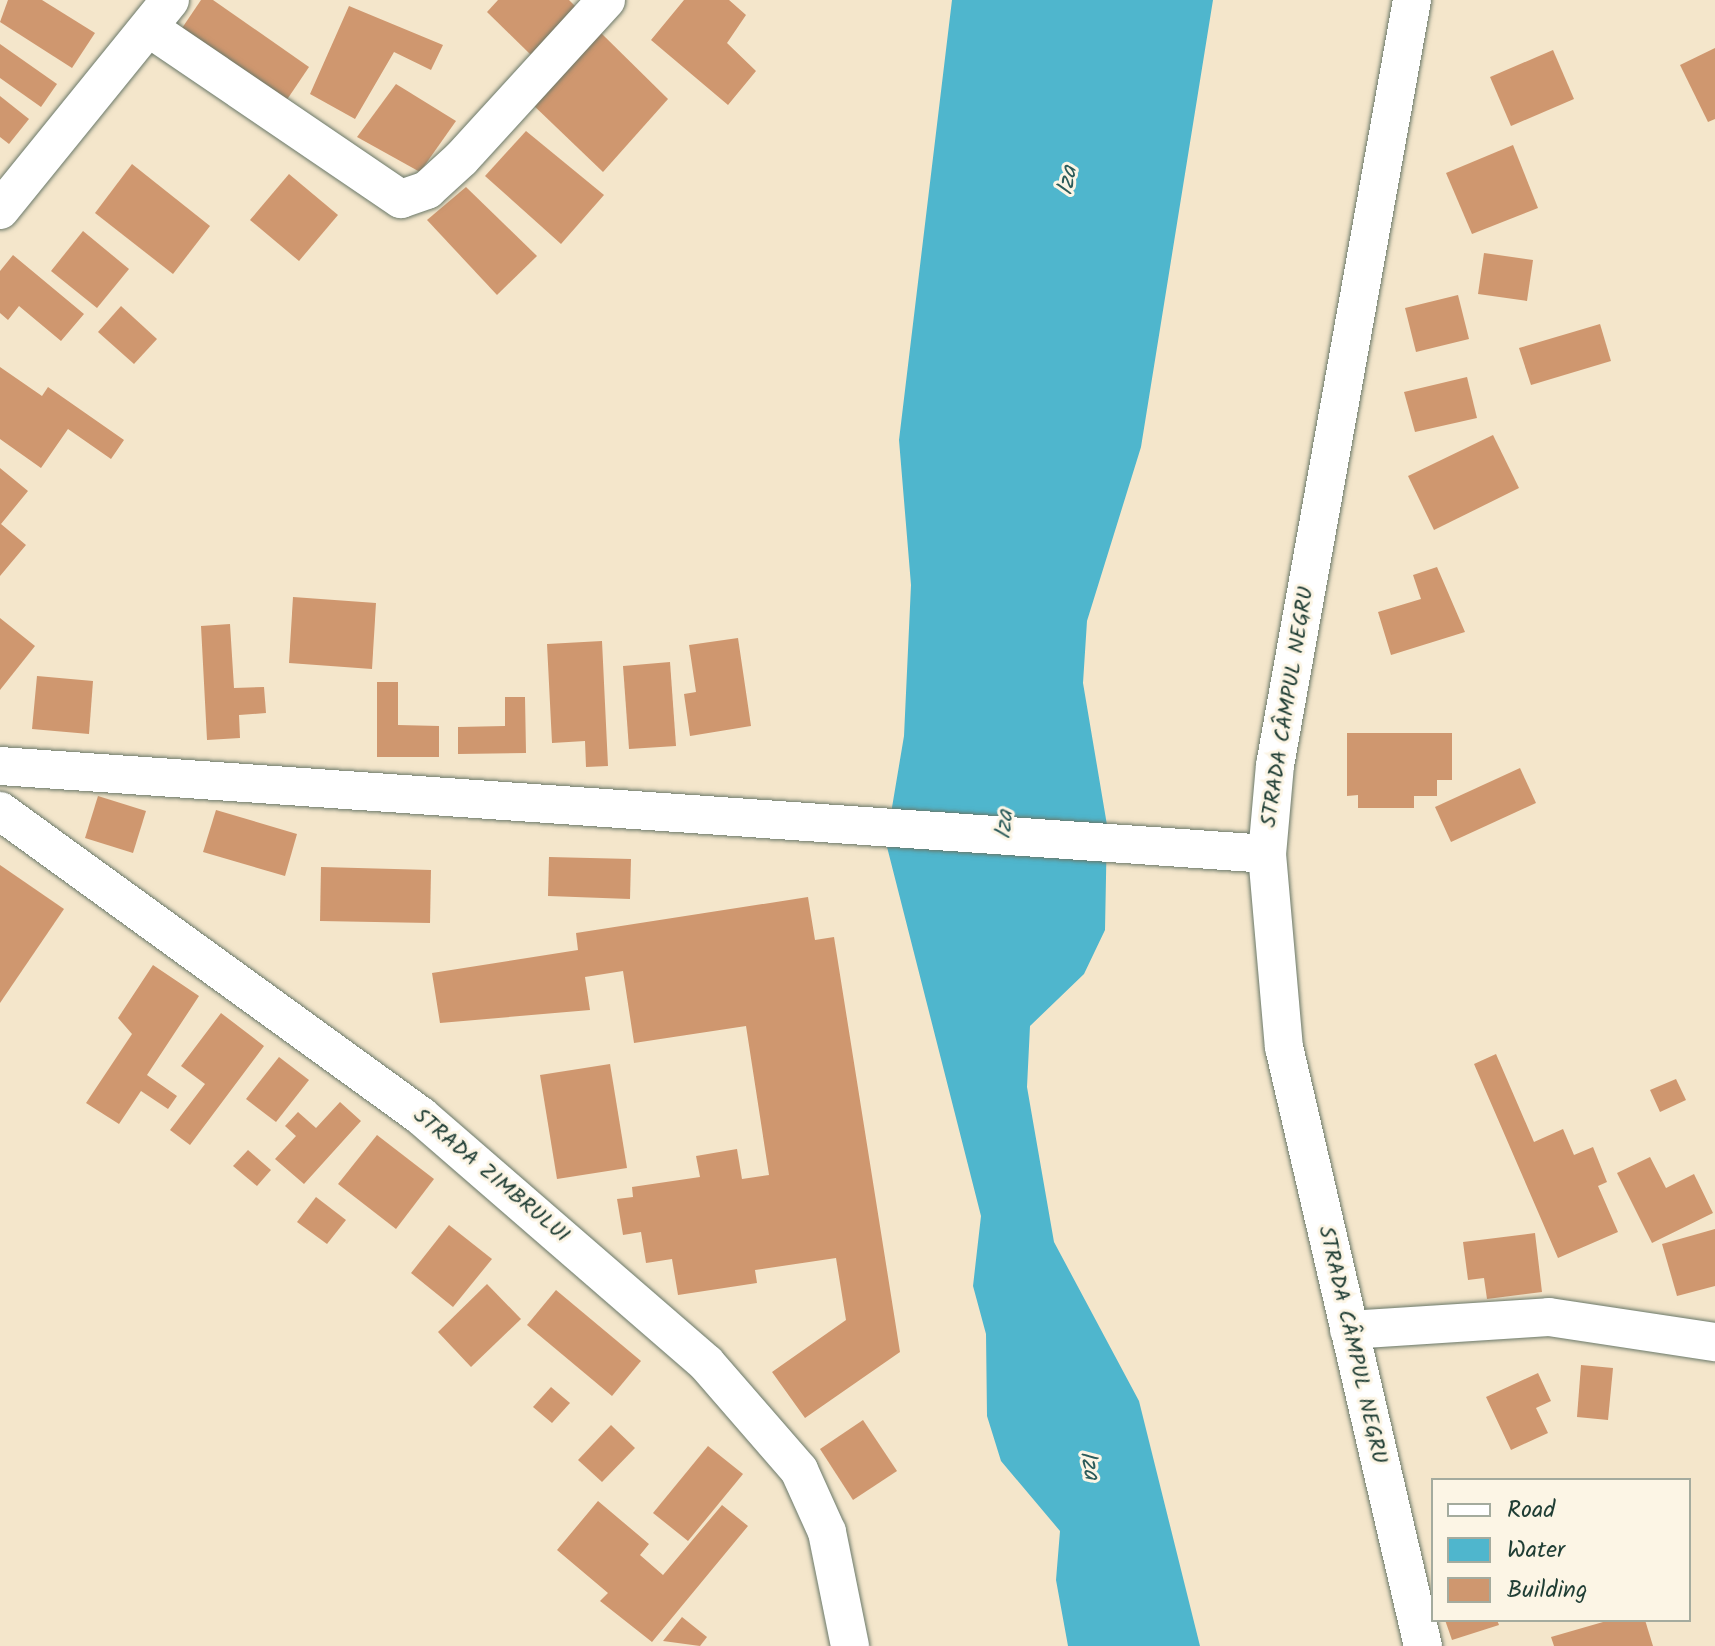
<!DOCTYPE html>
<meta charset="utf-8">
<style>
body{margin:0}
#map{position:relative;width:1715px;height:1646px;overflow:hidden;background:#f4e6cb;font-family:Kalam,sans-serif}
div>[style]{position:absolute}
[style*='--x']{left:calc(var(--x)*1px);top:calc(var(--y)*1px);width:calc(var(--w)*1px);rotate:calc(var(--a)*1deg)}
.water>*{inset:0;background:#4fb6cd}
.building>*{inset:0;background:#cf976f}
.roads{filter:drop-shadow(0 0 2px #6a7869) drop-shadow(0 0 2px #6a7869)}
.street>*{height:38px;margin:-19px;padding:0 19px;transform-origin:19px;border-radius:19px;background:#fff}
span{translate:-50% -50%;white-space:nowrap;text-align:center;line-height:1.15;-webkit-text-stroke:6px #fcf5e5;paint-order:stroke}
.street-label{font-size:22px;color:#1f3d34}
.water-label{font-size:24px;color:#2b5b5a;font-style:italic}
.legend{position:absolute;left:1431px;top:1478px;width:260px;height:144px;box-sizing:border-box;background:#fcf5e5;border:2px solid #a4ab9e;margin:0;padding:10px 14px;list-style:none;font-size:24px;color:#1f3d34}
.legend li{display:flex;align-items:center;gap:16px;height:40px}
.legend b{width:40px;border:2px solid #a4ab9e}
</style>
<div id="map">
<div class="water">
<div style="clip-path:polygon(952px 0,1213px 0,1141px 447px,1087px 621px,1083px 683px,1107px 825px,1105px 930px,1084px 974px,1030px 1026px,1027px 1087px,1054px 1242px,1139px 1401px,1200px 1646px,1068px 1646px,1056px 1580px,1060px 1531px,1001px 1461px,987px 1416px,986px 1334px,973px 1286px,981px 1216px,886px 843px,904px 736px,911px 585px,899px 440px)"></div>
</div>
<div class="building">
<div style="clip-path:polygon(8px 0,42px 0,95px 33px,72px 68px,0 22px)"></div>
<div style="clip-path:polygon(201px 0,213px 0,309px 67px,282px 107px,176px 37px)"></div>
<div style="clip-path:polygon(498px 0,569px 0,577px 8px,531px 55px,487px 12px)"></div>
<div style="clip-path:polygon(684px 0,729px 0,746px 15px,727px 43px,756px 71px,728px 105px,651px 40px)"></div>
<div style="clip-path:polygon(349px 6px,443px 45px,431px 70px,394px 52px,355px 119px,310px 94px)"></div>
<div style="clip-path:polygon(599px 31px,668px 99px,603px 172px,530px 102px)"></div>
<div style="clip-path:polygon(0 44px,57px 84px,41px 107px,0 78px)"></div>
<div style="clip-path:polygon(1715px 48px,1715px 119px,1708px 122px,1680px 65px)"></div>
<div style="clip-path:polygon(1553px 50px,1574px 99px,1511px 126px,1490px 77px)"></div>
<div style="clip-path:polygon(396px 84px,456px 121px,420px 172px,357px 137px)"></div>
<div style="clip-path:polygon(0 96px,29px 119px,9px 144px,0 137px)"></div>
<div style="clip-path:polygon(526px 131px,604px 195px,561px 244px,485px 176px)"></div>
<div style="clip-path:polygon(1513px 145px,1538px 208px,1472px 234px,1446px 173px)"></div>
<div style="clip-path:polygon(132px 164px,210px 226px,173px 274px,95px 213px)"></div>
<div style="clip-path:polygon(289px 174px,338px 215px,299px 261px,250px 220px)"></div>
<div style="clip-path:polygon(466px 187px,537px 256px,497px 295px,427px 220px)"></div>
<div style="clip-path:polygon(83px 231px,129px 269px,97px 308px,51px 271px)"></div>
<div style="clip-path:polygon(1484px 253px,1533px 260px,1527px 301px,1478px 294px)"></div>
<div style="clip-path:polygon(13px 255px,84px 314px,61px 341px,19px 306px,8px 320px,0 313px,0 271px)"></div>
<div style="clip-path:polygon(1458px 295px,1469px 339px,1416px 352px,1405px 308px)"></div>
<div style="clip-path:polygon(121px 306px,157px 339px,134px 364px,98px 332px)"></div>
<div style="clip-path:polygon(1600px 324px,1611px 361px,1531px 385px,1519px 348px)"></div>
<div style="clip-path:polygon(0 367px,42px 396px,48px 387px,124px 440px,111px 459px,68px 429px,41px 468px,0 439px)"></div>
<div style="clip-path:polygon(1467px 377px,1477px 418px,1415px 432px,1404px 392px)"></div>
<div style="clip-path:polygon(1493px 435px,1519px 488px,1434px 530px,1408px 476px)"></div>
<div style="clip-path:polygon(0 468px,28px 491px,1px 524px,26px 545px,0 576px)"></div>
<div style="clip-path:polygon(1437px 567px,1465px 632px,1391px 655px,1378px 612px,1421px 599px,1413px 575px)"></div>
<div style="clip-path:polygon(293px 597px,376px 603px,372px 669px,289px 663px)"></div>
<div style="clip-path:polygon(0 618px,35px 646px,0 690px)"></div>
<div style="clip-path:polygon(230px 624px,234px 688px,264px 687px,266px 713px,239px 715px,240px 738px,207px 740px,201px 626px)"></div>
<div style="clip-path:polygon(738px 638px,751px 726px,690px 736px,684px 694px,696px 692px,689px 645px)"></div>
<div style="clip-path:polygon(602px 641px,608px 766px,586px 767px,585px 741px,552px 743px,547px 644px)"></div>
<div style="clip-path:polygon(670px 662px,676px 746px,629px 749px,623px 666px)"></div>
<div style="clip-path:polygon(37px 676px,93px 681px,89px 734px,32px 729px)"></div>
<div style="clip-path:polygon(377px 682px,398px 682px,398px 725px,439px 726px,439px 757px,377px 757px)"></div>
<div style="clip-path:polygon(505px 697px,525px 697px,526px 753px,458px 754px,458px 727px,505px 726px)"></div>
<div style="clip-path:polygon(1347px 733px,1452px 733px,1452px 780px,1437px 780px,1437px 796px,1414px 796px,1414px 808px,1358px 808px,1358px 795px,1347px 796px)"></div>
<div style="clip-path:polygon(1520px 768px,1536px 803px,1451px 842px,1435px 807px)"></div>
<div style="clip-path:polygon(98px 796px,146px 811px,133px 853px,85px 838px)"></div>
<div style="clip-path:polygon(216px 810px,297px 834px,285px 876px,203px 852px)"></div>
<div style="clip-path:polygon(549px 857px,631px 859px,630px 899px,548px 896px)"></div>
<div style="clip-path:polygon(0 865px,64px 909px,0 1003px)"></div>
<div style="clip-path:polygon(321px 867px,431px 870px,430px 923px,320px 921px)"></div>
<div style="clip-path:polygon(808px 897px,815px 940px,834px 937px,900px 1352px,805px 1418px,772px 1372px,846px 1320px,836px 1258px,755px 1270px,757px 1283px,678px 1295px,672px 1259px,646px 1263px,641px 1232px,623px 1235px,617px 1199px,633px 1197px,632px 1187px,700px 1177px,696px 1156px,737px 1149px,742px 1179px,769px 1175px,746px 1026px,634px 1043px,623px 971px,585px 977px,590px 1010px,440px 1023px,432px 973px,578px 950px,576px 933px)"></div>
<div style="clip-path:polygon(153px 965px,199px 996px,147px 1075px,177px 1096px,168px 1109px,141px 1091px,119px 1124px,86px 1103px,132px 1034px,118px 1018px)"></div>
<div style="clip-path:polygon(221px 1013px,264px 1046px,190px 1145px,170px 1130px,205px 1084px,181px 1066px)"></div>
<div style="clip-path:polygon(1496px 1054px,1534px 1142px,1563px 1129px,1574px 1155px,1593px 1147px,1607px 1182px,1598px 1186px,1618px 1232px,1558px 1258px,1474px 1064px)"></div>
<div style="clip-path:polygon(279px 1057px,309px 1080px,276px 1122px,246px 1099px)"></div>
<div style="clip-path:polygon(610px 1064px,627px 1168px,557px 1179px,540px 1075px)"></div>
<div style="clip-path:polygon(1676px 1079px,1686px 1100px,1660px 1112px,1650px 1090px)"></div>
<div style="clip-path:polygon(340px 1102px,361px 1121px,304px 1184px,275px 1159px,296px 1136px,285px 1126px,298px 1112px,316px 1128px)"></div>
<div style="clip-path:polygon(377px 1135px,434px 1179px,396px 1229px,338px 1184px)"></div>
<div style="clip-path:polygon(248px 1150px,271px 1170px,257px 1186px,233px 1166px)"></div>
<div style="clip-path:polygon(1650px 1157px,1666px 1188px,1694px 1174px,1713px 1213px,1652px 1243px,1617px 1173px)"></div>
<div style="clip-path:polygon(316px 1197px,346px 1220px,327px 1244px,297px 1222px)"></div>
<div style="clip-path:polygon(449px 1225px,492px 1259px,453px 1307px,411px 1273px)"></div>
<div style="clip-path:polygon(1715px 1229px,1715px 1286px,1677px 1296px,1662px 1244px)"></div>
<div style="clip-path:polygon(1535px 1233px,1542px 1292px,1487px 1299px,1484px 1278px,1468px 1280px,1463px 1242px)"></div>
<div style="clip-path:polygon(487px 1284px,521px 1319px,471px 1367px,438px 1332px)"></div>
<div style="clip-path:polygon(556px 1290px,641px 1361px,612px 1396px,527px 1325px)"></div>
<div style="clip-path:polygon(1581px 1365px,1613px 1368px,1608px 1420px,1577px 1417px)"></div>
<div style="clip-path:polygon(1538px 1373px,1551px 1401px,1536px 1408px,1548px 1433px,1511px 1450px,1486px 1397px)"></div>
<div style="clip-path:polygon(551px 1387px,570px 1403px,552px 1423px,533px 1407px)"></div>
<div style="clip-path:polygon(863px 1420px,897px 1471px,853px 1500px,820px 1449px)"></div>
<div style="clip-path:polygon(611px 1425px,635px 1448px,602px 1482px,578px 1460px)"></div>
<div style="clip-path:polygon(708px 1446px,743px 1474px,688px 1541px,653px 1513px)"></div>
<div style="clip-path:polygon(598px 1501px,649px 1544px,640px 1555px,663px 1575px,722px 1505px,748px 1526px,652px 1642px,600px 1601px,608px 1593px,557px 1550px)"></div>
<div style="clip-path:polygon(682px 1617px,707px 1637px,700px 1646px,663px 1641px)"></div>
<div style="clip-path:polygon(1445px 1620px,1497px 1620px,1499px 1625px,1452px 1640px)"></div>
<div style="clip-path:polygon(1610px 1620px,1645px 1620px,1653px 1646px,1554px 1646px,1551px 1637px)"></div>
</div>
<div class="roads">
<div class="street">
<div style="--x:1412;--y:0;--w:777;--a:100.15"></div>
<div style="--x:1275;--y:765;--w:89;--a:95.1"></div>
<div style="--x:1267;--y:854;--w:194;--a:85"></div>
<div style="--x:1284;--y:1047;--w:615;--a:76.94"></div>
<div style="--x:152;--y:30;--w:301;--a:34.2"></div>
<div style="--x:401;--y:199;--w:28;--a:-19"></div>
<div style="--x:427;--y:190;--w:46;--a:-42.4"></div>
<div style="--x:461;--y:159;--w:215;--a:-47.6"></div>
<div style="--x:0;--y:210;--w:270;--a:-51"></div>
<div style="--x:0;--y:766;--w:1270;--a:3.97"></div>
<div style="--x:0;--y:811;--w:520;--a:35.92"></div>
<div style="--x:421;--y:1116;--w:377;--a:40.9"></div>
<div style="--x:706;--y:1363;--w:142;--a:49"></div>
<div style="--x:799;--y:1470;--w:68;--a:65.7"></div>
<div style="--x:827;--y:1532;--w:116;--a:78.6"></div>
<div style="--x:1349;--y:1330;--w:200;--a:-3.7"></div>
<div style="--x:1549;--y:1317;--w:168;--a:8.6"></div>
</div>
</div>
<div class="street-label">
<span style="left:1288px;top:707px;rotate:-81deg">STRADA CÂMPUL NEGRU</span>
<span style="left:491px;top:1176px;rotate:40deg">STRADA ZIMBRULUI</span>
<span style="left:1352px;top:1345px;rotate:77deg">STRADA CÂMPUL NEGRU</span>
</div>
<div class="water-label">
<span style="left:1068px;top:181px;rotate:-80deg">Iza</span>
<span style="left:1005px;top:825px;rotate:-85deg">Iza</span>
<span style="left:1089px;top:1465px;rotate:80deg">Iza</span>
</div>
<ul class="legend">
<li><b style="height:10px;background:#fff"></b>Road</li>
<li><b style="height:22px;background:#4fb6cd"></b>Water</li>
<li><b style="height:22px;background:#cf976f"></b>Building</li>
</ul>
</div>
